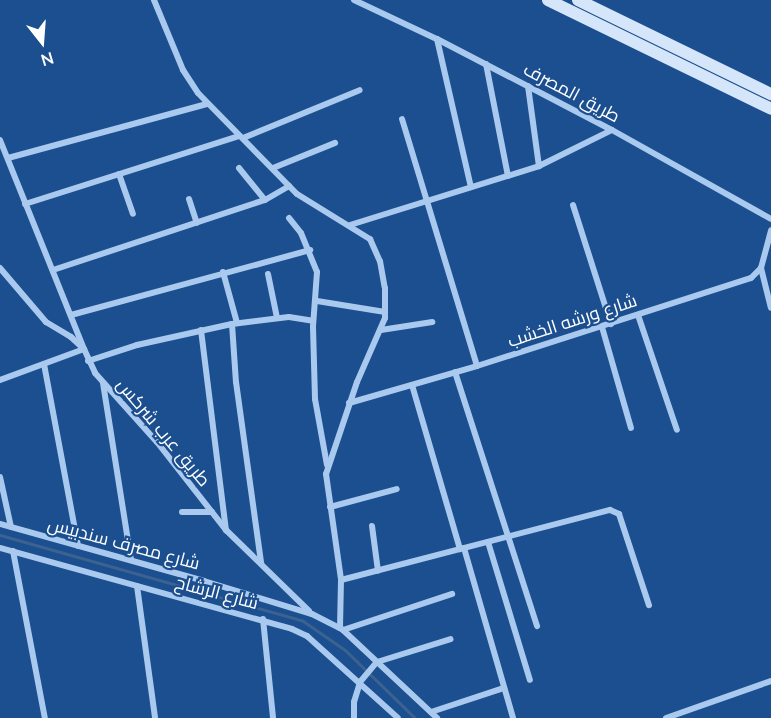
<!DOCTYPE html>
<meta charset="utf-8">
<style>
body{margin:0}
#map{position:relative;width:771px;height:718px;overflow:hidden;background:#1b4f8f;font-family:Lato,Cairo,sans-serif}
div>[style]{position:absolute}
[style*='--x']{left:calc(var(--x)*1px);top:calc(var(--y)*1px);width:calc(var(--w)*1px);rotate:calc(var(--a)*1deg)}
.stream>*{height:3px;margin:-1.5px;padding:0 1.5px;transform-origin:1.5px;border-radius:1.5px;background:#3c6290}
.minor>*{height:6px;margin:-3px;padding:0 3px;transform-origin:3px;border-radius:3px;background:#a9c9ee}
.secondary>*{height:12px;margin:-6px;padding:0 6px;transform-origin:6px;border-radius:6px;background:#d6e6fa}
span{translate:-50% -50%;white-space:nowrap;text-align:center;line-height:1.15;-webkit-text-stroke:4.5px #1b4f8f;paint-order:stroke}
.street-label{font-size:18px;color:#fff}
.north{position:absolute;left:12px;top:12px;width:60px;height:60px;-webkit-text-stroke:4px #1b4f8f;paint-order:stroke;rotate:163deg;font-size:16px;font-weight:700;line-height:24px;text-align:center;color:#fff}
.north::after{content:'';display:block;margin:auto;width:21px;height:27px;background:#fff;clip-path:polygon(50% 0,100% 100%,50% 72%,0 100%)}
</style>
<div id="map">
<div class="stream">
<div style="--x:0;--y:535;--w:315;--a:15.8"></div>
<div style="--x:303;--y:621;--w:51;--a:34.6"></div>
<div style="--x:345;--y:650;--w:98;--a:44.2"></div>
</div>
<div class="minor">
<div style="--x:154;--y:0;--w:76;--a:67.5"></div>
<div style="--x:183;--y:70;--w:27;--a:57"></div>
<div style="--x:198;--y:93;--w:141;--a:45.6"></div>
<div style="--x:297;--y:194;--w:86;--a:31.7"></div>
<div style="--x:370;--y:239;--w:24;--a:66"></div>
<div style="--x:380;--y:261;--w:27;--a:80"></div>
<div style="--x:385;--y:288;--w:30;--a:90"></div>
<div style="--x:385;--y:318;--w:70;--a:113.6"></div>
<div style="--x:357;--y:382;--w:97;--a:108.6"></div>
<div style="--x:326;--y:474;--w:107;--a:81.9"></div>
<div style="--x:341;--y:580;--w:48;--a:91.2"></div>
<div style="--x:354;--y:0;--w:92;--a:25.2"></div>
<div style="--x:437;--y:39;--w:197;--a:27.5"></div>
<div style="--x:612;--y:130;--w:182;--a:29.2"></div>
<div style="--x:437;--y:39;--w:152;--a:77.1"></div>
<div style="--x:486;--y:64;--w:114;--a:78.9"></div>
<div style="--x:528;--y:86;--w:81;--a:82.2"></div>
<div style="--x:402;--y:119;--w:258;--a:73.1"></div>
<div style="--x:243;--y:138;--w:126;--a:-22.3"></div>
<div style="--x:0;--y:140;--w:225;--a:68.1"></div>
<div style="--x:84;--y:349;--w:90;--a:159.7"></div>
<div style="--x:8;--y:158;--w:206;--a:-15.2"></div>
<div style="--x:239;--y:168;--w:41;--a:50.9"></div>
<div style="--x:273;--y:168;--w:67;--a:-22"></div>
<div style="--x:119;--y:174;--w:42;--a:70.7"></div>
<div style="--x:189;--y:199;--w:25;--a:72"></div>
<div style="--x:25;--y:204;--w:225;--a:-17.6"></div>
<div style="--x:573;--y:205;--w:125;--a:72.3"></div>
<div style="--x:289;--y:218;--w:19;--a:51"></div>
<div style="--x:301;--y:233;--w:42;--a:67.7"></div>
<div style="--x:317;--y:272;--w:55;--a:94.2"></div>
<div style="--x:313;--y:327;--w:72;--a:88.4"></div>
<div style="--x:315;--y:399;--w:67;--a:79.7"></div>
<div style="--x:350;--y:225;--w:198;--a:-17.3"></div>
<div style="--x:539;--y:166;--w:81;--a:-26.3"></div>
<div style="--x:0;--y:268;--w:71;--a:49.6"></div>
<div style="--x:46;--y:322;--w:29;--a:31"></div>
<div style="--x:71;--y:337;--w:18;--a:43"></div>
<div style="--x:84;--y:349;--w:26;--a:65"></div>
<div style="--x:95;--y:373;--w:93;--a:48.1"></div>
<div style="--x:157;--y:442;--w:112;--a:51.9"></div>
<div style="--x:226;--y:530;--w:116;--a:44.3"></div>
<div style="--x:761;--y:268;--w:41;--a:76"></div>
<div style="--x:53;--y:270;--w:223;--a:-18.3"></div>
<div style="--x:265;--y:200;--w:28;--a:-30"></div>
<div style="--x:223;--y:272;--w:53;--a:74.6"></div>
<div style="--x:268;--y:274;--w:45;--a:78.4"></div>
<div style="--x:317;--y:301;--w:69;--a:9.2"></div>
<div style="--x:71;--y:315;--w:248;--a:-15.2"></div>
<div style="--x:638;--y:315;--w:121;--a:71.3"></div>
<div style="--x:232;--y:324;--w:58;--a:86.1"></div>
<div style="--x:236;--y:382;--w:183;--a:82.1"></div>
<div style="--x:602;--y:327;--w:105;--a:74"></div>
<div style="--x:201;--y:330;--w:202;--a:82.9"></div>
<div style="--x:381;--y:330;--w:52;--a:-8.9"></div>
<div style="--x:88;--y:361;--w:52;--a:-18.1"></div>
<div style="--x:137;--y:345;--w:97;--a:-12.5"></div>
<div style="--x:232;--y:324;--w:57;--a:-7"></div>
<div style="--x:289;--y:317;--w:24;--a:9"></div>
<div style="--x:44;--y:364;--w:185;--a:79.4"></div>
<div style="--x:455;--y:372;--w:267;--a:72.1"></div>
<div style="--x:103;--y:383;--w:179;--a:81"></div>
<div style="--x:412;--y:385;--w:171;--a:73.7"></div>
<div style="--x:349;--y:403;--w:133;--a:-16.1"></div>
<div style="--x:477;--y:366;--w:288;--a:-17.8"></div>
<div style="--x:751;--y:278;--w:14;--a:-45"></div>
<div style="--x:761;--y:268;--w:39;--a:-75"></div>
<div style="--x:0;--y:477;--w:51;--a:77.6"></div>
<div style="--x:330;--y:507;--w:69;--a:-15"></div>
<div style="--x:182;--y:512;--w:30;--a:0"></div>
<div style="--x:0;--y:524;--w:212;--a:15.6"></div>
<div style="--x:204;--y:581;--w:113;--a:17"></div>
<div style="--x:312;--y:614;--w:35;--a:27"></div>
<div style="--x:343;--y:630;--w:129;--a:43.1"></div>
<div style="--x:372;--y:526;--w:45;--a:82.4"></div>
<div style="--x:488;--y:542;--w:144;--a:73.1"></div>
<div style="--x:0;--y:548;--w:303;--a:15.5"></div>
<div style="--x:292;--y:629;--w:17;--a:25"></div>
<div style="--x:307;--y:636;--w:122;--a:42"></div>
<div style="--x:464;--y:548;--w:177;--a:73.9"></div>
<div style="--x:13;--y:551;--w:170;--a:79.2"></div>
<div style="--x:341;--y:580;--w:278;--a:-14.6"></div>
<div style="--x:610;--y:510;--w:10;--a:24"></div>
<div style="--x:619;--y:514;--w:96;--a:71.8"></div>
<div style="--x:137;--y:586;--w:133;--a:82.2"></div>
<div style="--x:263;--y:619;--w:100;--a:84.2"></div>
<div style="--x:343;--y:630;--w:115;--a:-18.3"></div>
<div style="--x:431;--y:712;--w:77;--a:-18.2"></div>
<div style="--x:354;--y:718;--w:16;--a:-90"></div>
<div style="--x:354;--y:702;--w:21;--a:-73"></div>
<div style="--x:360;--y:682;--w:26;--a:-50"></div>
<div style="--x:377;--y:662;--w:77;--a:-17.3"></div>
<div style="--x:666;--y:718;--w:111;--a:-19.4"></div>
</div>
<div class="secondary">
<div style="--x:548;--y:0;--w:248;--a:26"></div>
<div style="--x:578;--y:0;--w:215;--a:26"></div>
</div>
<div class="street-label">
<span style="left:572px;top:92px;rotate:28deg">طريق المصرف</span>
<span style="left:572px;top:320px;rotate:-18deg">شارع ورشه الخشب</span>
<span style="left:164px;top:432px;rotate:50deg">طريق عرب شركس</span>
<span style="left:124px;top:543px;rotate:15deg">شارع مصرف سندبيس</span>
<span style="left:217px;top:592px;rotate:15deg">شارع الرشاح</span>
</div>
<div class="north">N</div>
</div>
